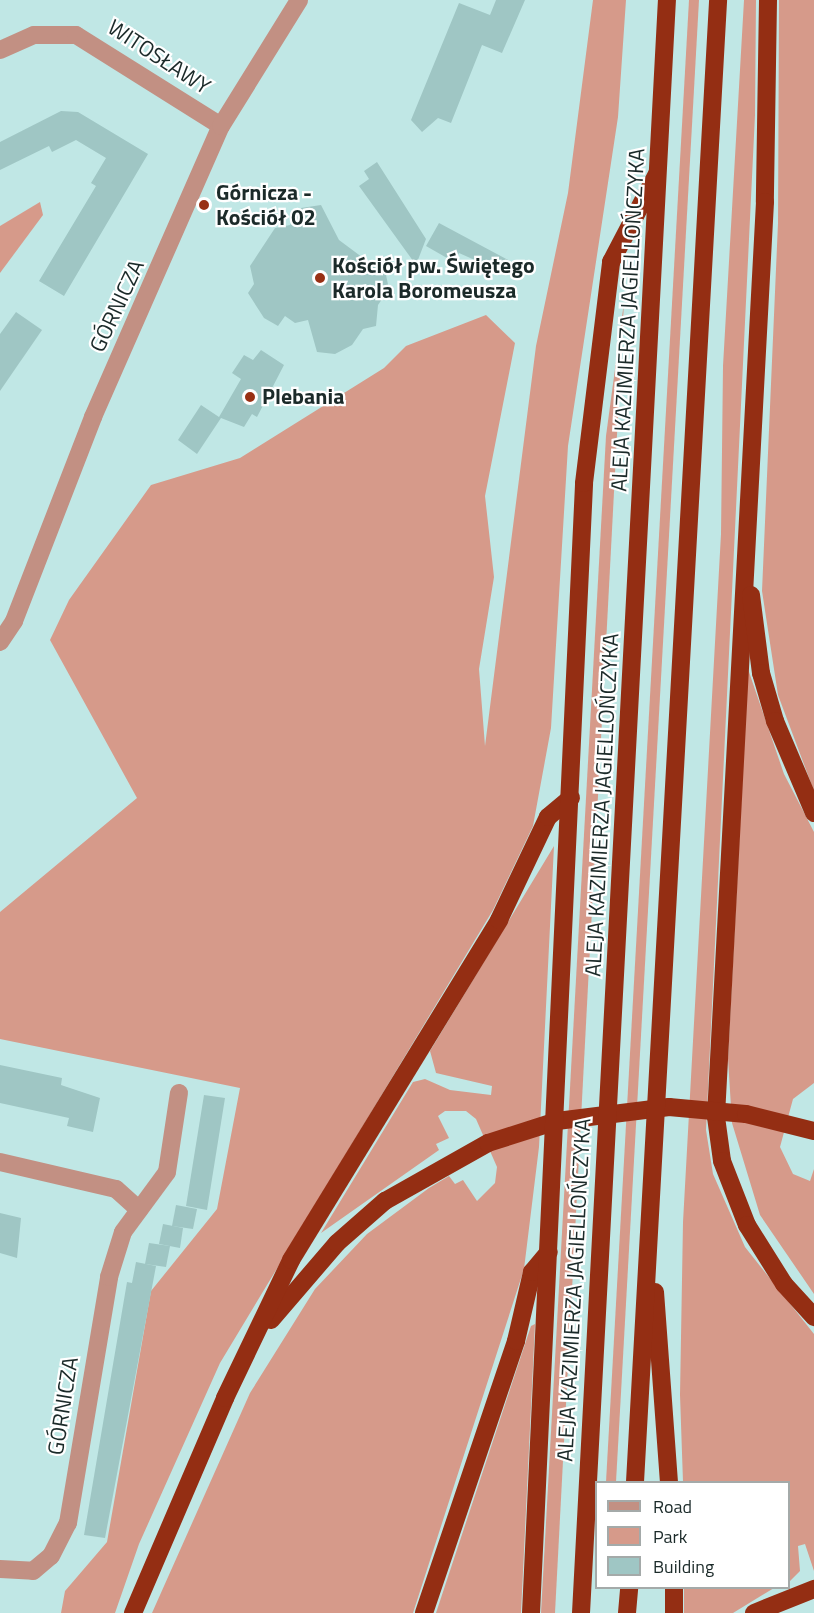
<!DOCTYPE html>
<meta charset="utf-8">
<style>
body{margin:0}
#map{position:relative;width:814px;height:1613px;overflow:hidden;background:#c0e7e5;font-family:"Titillium Web",sans-serif}
div>[style]{position:absolute}
[style*='--x']{left:calc(var(--x)*1px);top:calc(var(--y)*1px);width:calc(var(--w)*1px);rotate:calc(var(--a)*1deg)}
.green>*{inset:0;background:#d69a8a}
.building>*{inset:0;background:#9fc6c4}
.minor>*{height:18px;margin:-9px;padding:0 9px;transform-origin:9px;border-radius:9px;background:#c29083}
.highway>*{height:18px;margin:-9px;padding:0 9px;transform-origin:9px;border-radius:9px;background:#942e13}
.dots>*{width:16px;height:16px;translate:-50% -50%;box-sizing:border-box;border:3px solid #fff;border-radius:50%}
span{translate:-50% -50%;white-space:nowrap;text-align:center;line-height:1.15;-webkit-text-stroke:4.5px #fff;paint-order:stroke}
.street-label{font-size:22px;color:#1b2a29}
.poi-label{font-size:22px;color:#1b2a29;font-weight:700}
.left{translate:0 -50%;text-align:left}
.legend{position:absolute;left:595px;top:1481px;width:195px;height:108px;box-sizing:border-box;background:#fff;border:2px solid #a4aaa9;margin:0;padding:8px 10px;list-style:none;font-size:18px;color:#1b2a29}
.legend li{display:flex;align-items:center;gap:12px;height:30px}
.legend b{width:30px;border:2px solid #a4aaa9}
</style>
<div id="map">
<div class="green">
<div style="clip-path:polygon(593px 0,626px 0,618px 117px,568px 446px,551px 728px,533px 826px,493px 910px,220px 1363px,139px 1544px,115px 1613px,61px 1613px,65px 1591px,107px 1542px,151px 1291px,217px 1209px,240px 1088px,0 1039px,0 912px,137px 798px,50px 640px,69px 600px,151px 485px,240px 458px,384px 368px,406px 346px,486px 315px,515px 343px,485px 496px,494px 577px,479px 669px,485px 746px,536px 346px,568px 193px)"></div>
<div style="clip-path:polygon(689px 0,699px 0,616px 1482px,606px 1482px)"></div>
<div style="clip-path:polygon(744px 0,756px 0,755px 115px,706px 1130px,713px 1174px,745px 1247px,814px 1334px,814px 1571px,805px 1544px,798px 1546px,800px 1571px,789px 1582px,788px 1482px,683px 1482px,680px 1395px,683px 1222px,721px 534px,723px 366px)"></div>
<div style="clip-path:polygon(779px 0,814px 0,814px 791px,778px 695px,762px 591px,778px 223px)"></div>
<div style="clip-path:polygon(40px 202px,43px 215px,0 273px,0 226px)"></div>
<div style="clip-path:polygon(624px 302px,555px 1613px,541px 1613px,606px 436px)"></div>
<div style="clip-path:polygon(748px 669px,784px 774px,814px 832px,814px 1083px,793px 1099px,780px 1147px,793px 1174px,810px 1181px,814px 1169px,814px 1294px,760px 1215px,732px 1123px,728px 1059px)"></div>
<div style="clip-path:polygon(554px 846px,539px 1147px,524px 1269px,413px 1613px,152px 1613px,250px 1393px,315px 1289px,367px 1234px,429px 1188px,449px 1176px,455px 1184px,463px 1180px,477px 1201px,495px 1183px,497px 1167px,476px 1119px,466px 1111px,445px 1111px,438px 1116px,449px 1138px,436px 1144px,439px 1150px,321px 1233px,413px 1082px,425px 1079px,450px 1090px,491px 1095px,492px 1086px,436px 1073px,430px 1051px)"></div>
<div style="clip-path:polygon(535px 1324px,521px 1613px,436px 1613px,531px 1326px)"></div>
<div style="clip-path:polygon(684px 1588px,774px 1588px,733px 1613px,684px 1613px)"></div>
</div>
<div class="building">
<div style="clip-path:polygon(496px 0,525px 0,502px 53px,482px 45px,451px 123px,438px 118px,422px 132px,411px 120px,459px 3px,490px 15px)"></div>
<div style="clip-path:polygon(61px 111px,78px 112px,148px 154px,64px 296px,39px 281px,96px 186px,91px 183px,106px 158px,76px 140px,52px 152px,49px 146px,0 170px,0 142px)"></div>
<div style="clip-path:polygon(377px 162px,426px 239px,416px 265px,359px 186px,369px 179px,364px 171px)"></div>
<div style="clip-path:polygon(321px 205px,339px 240px,386px 275px,389px 289px,378px 305px,376px 326px,363px 329px,352px 345px,335px 354px,317px 352px,308px 320px,295px 323px,285px 316px,278px 326px,264px 318px,248px 293px,254px 284px,250px 266px,275px 228px,290px 225px,301px 208px)"></div>
<div style="clip-path:polygon(439px 223px,510px 261px,504px 273px,459px 253px,454px 262px,426px 246px)"></div>
<div style="clip-path:polygon(16px 312px,42px 330px,0 391px,0 334px)"></div>
<div style="clip-path:polygon(261px 350px,284px 365px,257px 417px,252px 414px,244px 427px,221px 418px,197px 454px,178px 440px,201px 405px,219px 417px,241px 379px,232px 373px,244px 355px,253px 360px)"></div>
<div style="clip-path:polygon(0 1065px,62px 1078px,61px 1085px,100px 1098px,93px 1132px,67px 1126px,69px 1118px,0 1103px)"></div>
<div style="clip-path:polygon(204px 1095px,225px 1098px,207px 1210px,186px 1206px)"></div>
<div style="clip-path:polygon(176px 1205px,197px 1209px,193px 1229px,172px 1226px)"></div>
<div style="clip-path:polygon(0 1213px,21px 1218px,17px 1258px,0 1253px)"></div>
<div style="clip-path:polygon(163px 1224px,183px 1228px,180px 1248px,159px 1244px)"></div>
<div style="clip-path:polygon(149px 1243px,170px 1246px,166px 1267px,145px 1264px)"></div>
<div style="clip-path:polygon(136px 1262px,156px 1266px,105px 1538px,84px 1535px,127px 1282px,132px 1283px)"></div>
</div>
<div class="minor">
<div style="--x:0;--y:50;--w:37;--a:-24"></div>
<div style="--x:34;--y:35;--w:42;--a:0"></div>
<div style="--x:76;--y:35;--w:171;--a:32.1"></div>
<div style="--x:0;--y:642;--w:25;--a:-56"></div>
<div style="--x:14;--y:621;--w:219;--a:-68.8"></div>
<div style="--x:93;--y:417;--w:318;--a:-66.3"></div>
<div style="--x:221;--y:126;--w:148;--a:-58.2"></div>
<div style="--x:0;--y:1162;--w:119;--a:13.1"></div>
<div style="--x:116;--y:1189;--w:31;--a:42"></div>
<div style="--x:0;--y:1569;--w:33;--a:3"></div>
<div style="--x:33;--y:1571;--w:23;--a:-40"></div>
<div style="--x:51;--y:1556;--w:37;--a:-63"></div>
<div style="--x:68;--y:1523;--w:249;--a:-80.5"></div>
<div style="--x:109;--y:1277;--w:47;--a:-72.7"></div>
<div style="--x:123;--y:1232;--w:74;--a:-53.7"></div>
<div style="--x:167;--y:1172;--w:80;--a:-81.4"></div>
</div>
<div class="highway">
<div style="--x:768;--y:0;--w:202;--a:90.9"></div>
<div style="--x:765;--y:202;--w:916;--a:93.07"></div>
<div style="--x:716;--y:1117;--w:44;--a:82.2"></div>
<div style="--x:722;--y:1161;--w:69;--a:68.7"></div>
<div style="--x:747;--y:1225;--w:70;--a:57.9"></div>
<div style="--x:784;--y:1284;--w:45;--a:47.7"></div>
<div style="--x:751;--y:595;--w:79;--a:82.7"></div>
<div style="--x:761;--y:673;--w:50;--a:73.7"></div>
<div style="--x:775;--y:721;--w:100;--a:67"></div>
<div style="--x:655;--y:1292;--w:191;--a:85.8"></div>
<div style="--x:271;--y:1320;--w:101;--a:-49.4"></div>
<div style="--x:337;--y:1243;--w:64;--a:-41.2"></div>
<div style="--x:385;--y:1201;--w:118;--a:-29.4"></div>
<div style="--x:488;--y:1143;--w:72;--a:-17.7"></div>
<div style="--x:557;--y:1121;--w:113;--a:-7.1"></div>
<div style="--x:669;--y:1107;--w:77;--a:5.2"></div>
<div style="--x:746;--y:1114;--w:70;--a:14"></div>
<div style="--x:635;--y:1482;--w:1484;--a:-86.79"></div>
<div style="--x:133;--y:1613;--w:234;--a:-66.8"></div>
<div style="--x:225;--y:1398;--w:153;--a:-64.4"></div>
<div style="--x:291;--y:1260;--w:399;--a:-58.5"></div>
<div style="--x:499;--y:920;--w:114;--a:-64.6"></div>
<div style="--x:548;--y:817;--w:30;--a:-40"></div>
<div style="--x:424;--y:1613;--w:287;--a:-71.3"></div>
<div style="--x:516;--y:1341;--w:71;--a:-76.9"></div>
<div style="--x:532;--y:1272;--w:26;--a:-50"></div>
<div style="--x:531;--y:1613;--w:1131;--a:-87.31"></div>
<div style="--x:584;--y:483;--w:223;--a:-83"></div>
<div style="--x:611;--y:262;--w:99;--a:-62.4"></div>
<div style="--x:581;--y:1613;--w:1615;--a:-86.95"></div>
<div style="--x:627;--y:1613;--w:25;--a:-85"></div>
<div style="--x:674;--y:1613;--w:25;--a:-90"></div>
<div style="--x:754;--y:1613;--w:65;--a:-21.8"></div>
</div>
<div class="dots">
<div style="left:204px;top:205px;background:#983014"></div>
<div style="left:320px;top:278px;background:#983014"></div>
<div style="left:250px;top:397px;background:#983014"></div>
</div>
<div class="street-label">
<span style="left:159px;top:57px;rotate:33deg">WITOSŁAWY</span>
<span style="left:117px;top:306px;rotate:-65deg">GÓRNICZA</span>
<span style="left:628px;top:320px;rotate:-87deg">ALEJA KAZIMIERZA JAGIELLOŃCZYKA</span>
<span style="left:602px;top:805px;rotate:-87deg">ALEJA KAZIMIERZA JAGIELLOŃCZYKA</span>
<span style="left:574px;top:1290px;rotate:-87deg">ALEJA KAZIMIERZA JAGIELLOŃCZYKA</span>
<span style="left:63px;top:1406px;rotate:-81deg">GÓRNICZA</span>
</div>
<div class="poi-label">
<span class="left" style="left:216px;top:205px">Górnicza -<br>Kościół 02</span>
<span class="left" style="left:332px;top:278px">Kościół pw. Świętego<br>Karola Boromeusza</span>
<span class="left" style="left:262px;top:397px">Plebania</span>
</div>
<ul class="legend">
<li><b style="height:8px;background:#c29083"></b>Road</li>
<li><b style="height:16px;background:#d69a8a"></b>Park</li>
<li><b style="height:16px;background:#9fc6c4"></b>Building</li>
</ul>
</div>
